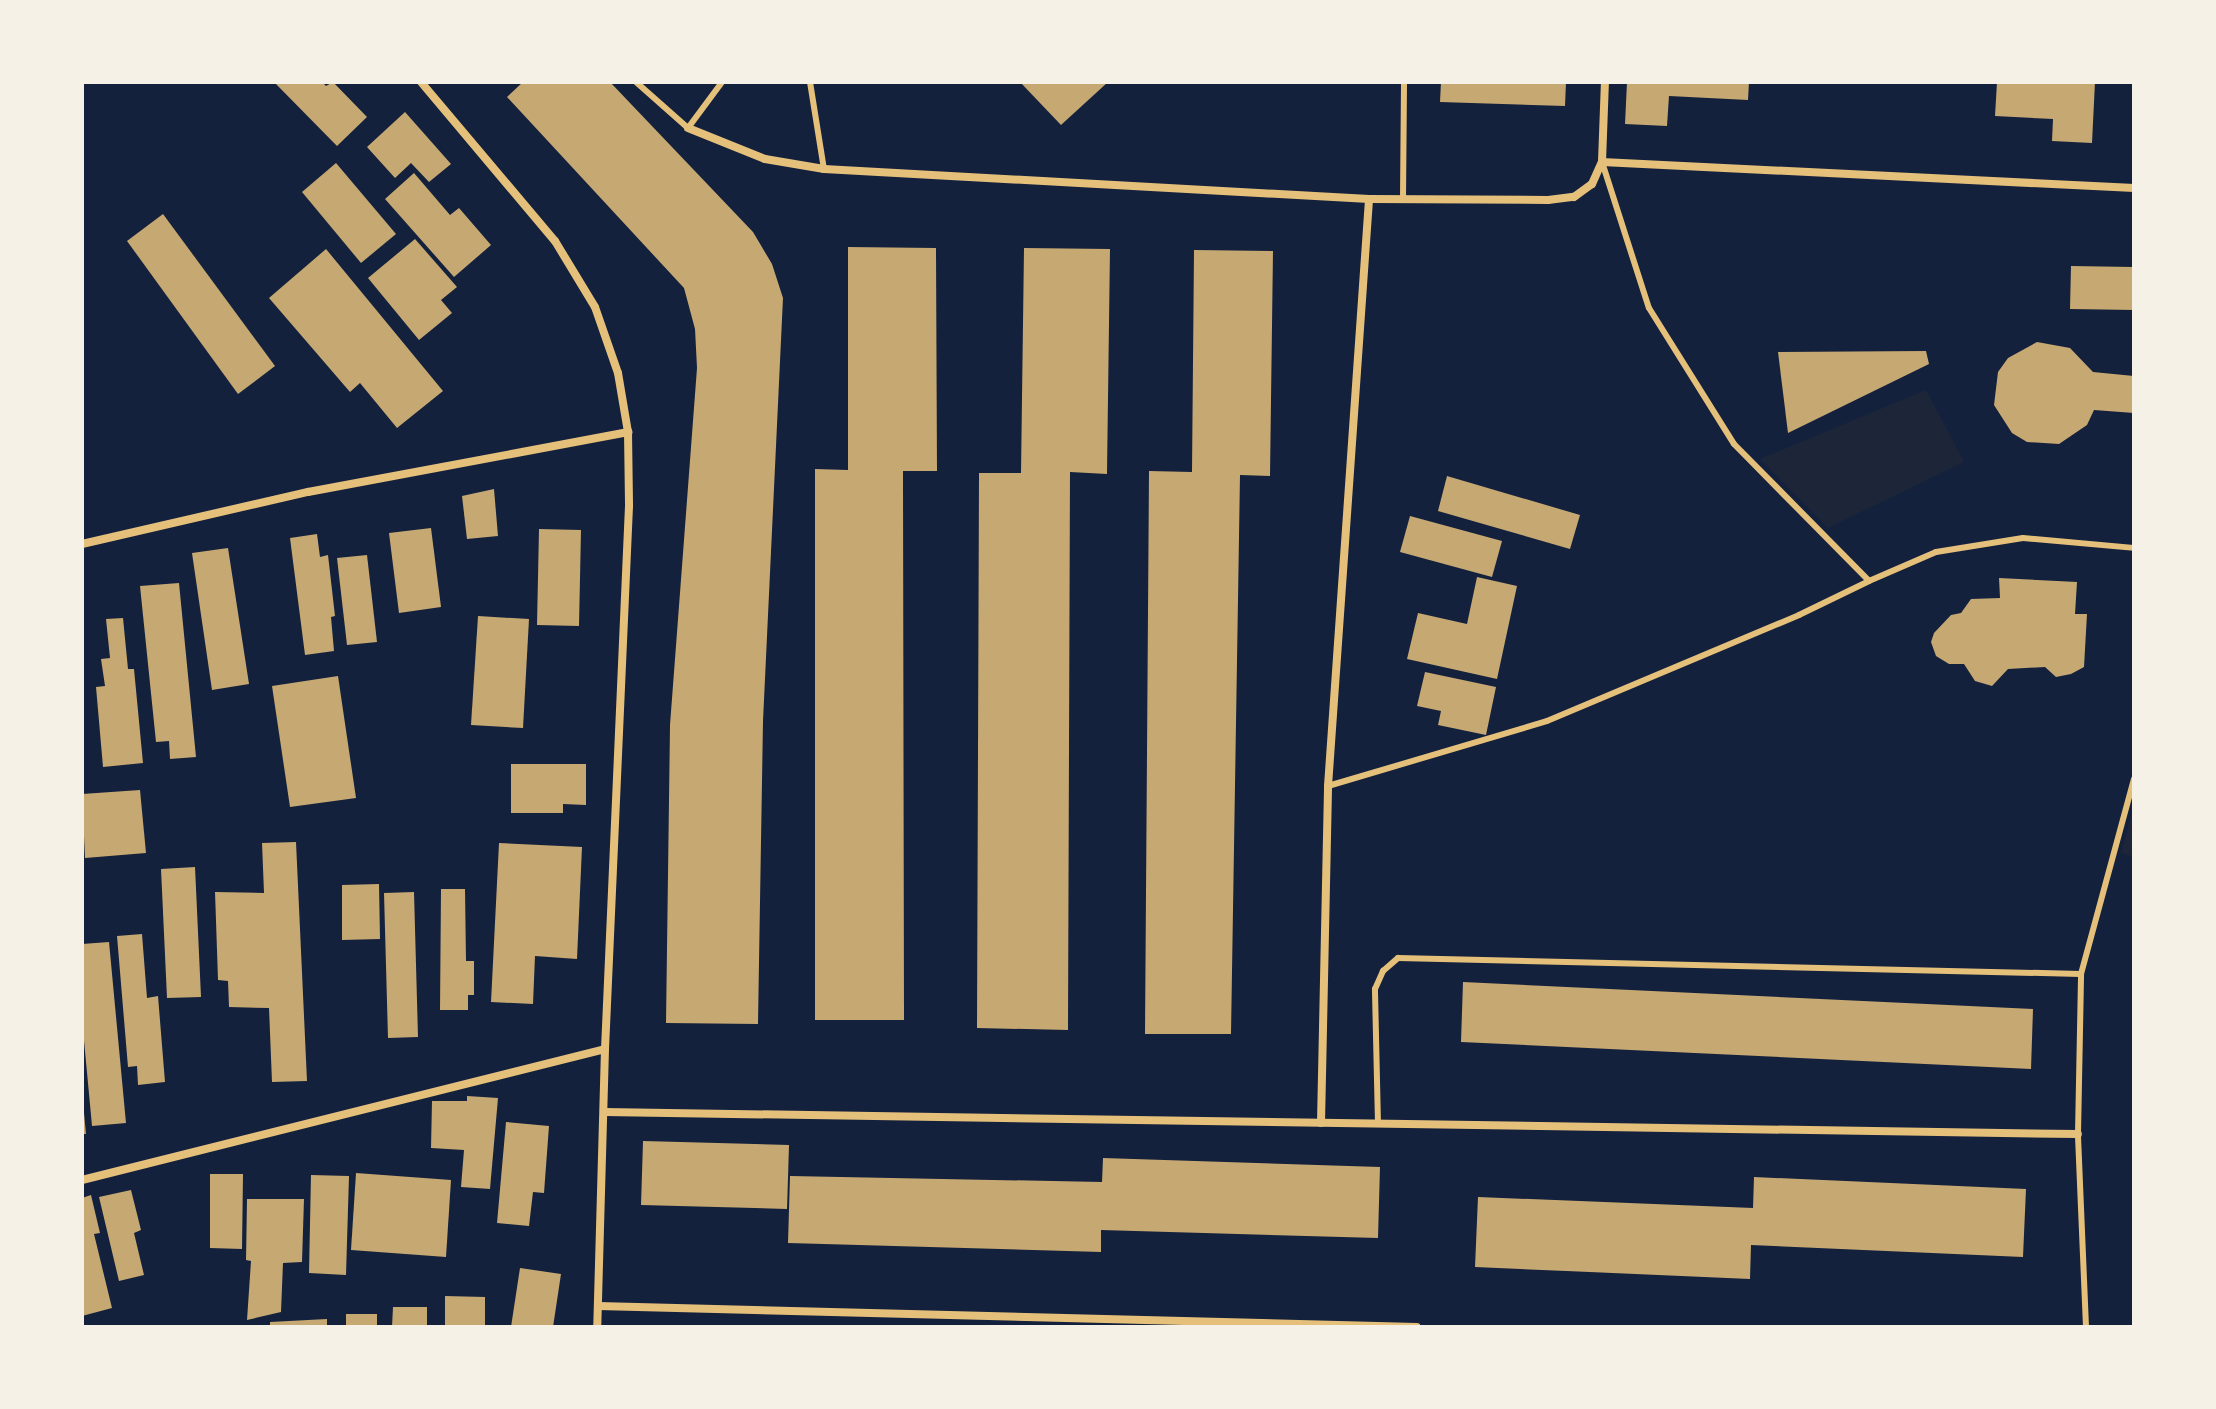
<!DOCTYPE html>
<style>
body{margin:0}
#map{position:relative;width:2216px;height:1409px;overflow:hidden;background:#14213d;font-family:Mulish,sans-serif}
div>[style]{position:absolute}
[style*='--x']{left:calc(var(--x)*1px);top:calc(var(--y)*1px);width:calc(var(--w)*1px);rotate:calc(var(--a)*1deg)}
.green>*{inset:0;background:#1d2539}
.building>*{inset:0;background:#c6a872}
.service>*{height:6px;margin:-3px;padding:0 3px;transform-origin:3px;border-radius:3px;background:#e5c07b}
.minor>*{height:8px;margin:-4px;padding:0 4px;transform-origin:4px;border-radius:4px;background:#e5c07b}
span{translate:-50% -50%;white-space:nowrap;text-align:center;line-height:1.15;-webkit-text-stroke:8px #f6f1e7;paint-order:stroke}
.frame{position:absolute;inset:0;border:84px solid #f6f1e7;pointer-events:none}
</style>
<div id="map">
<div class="green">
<div style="clip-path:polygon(1926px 390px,1964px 462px,1828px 528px,1760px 459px)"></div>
<div style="clip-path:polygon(2134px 806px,2134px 857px,2121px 853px)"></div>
</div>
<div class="building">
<div style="clip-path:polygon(274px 82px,322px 82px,326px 86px,333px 82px,367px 117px,337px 146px)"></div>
<div style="clip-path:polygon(523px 82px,610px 82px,753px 232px,772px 264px,783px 298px,763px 721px,758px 1024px,666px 1023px,670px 725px,697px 368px,695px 329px,684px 288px,507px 97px)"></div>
<div style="clip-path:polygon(1020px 82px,1108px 82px,1061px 125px)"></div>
<div style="clip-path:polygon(1441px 82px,1566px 82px,1565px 106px,1440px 102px)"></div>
<div style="clip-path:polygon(1627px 82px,1749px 82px,1748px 100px,1669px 96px,1667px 126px,1625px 124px)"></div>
<div style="clip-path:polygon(1997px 82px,2095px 82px,2092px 143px,2052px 141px,2053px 119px,1995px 116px)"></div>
<div style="clip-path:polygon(405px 112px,451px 164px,429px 182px,411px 163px,395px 178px,367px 147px)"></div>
<div style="clip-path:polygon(336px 163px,396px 234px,361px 263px,302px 192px)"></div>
<div style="clip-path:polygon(414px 173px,450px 215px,459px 208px,491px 245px,454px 277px,385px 199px)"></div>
<div style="clip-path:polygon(163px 214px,275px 366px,238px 394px,127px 241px)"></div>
<div style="clip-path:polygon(415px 239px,457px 287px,441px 300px,452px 313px,419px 340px,368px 278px)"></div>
<div style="clip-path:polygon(848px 247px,936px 248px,937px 471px,903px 471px,904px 1020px,815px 1020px,815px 469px,848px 470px)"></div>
<div style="clip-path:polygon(1024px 248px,1110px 249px,1107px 474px,1070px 472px,1068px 1030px,977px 1028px,979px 473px,1021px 473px)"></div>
<div style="clip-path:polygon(326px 249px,443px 391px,397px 428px,360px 383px,350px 392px,269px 298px)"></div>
<div style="clip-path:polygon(1194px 250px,1273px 251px,1270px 476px,1240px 475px,1231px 1034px,1145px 1034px,1149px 471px,1192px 472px)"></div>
<div style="clip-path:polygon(2071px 266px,2134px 267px,2134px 310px,2070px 309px)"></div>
<div style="clip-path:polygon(2037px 342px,2070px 348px,2093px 372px,2134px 376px,2134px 413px,2094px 410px,2087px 425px,2059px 444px,2027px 442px,2012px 433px,1994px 405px,1998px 372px,2008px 358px)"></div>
<div style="clip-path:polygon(1926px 351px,1929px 364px,1788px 433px,1778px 352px)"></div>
<div style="clip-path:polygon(1447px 476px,1580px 515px,1570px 549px,1438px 511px)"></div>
<div style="clip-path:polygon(494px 489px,498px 536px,467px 539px,462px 496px)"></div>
<div style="clip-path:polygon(1410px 516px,1502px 541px,1492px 577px,1400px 552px)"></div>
<div style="clip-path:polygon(431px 528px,441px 607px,399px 613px,389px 533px)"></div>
<div style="clip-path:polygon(539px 529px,581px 530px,579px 626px,537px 625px)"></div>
<div style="clip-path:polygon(317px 534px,320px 557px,328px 555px,335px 616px,331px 617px,334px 651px,305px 655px,290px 538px)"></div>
<div style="clip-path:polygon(228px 548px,249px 684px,212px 690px,192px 553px)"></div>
<div style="clip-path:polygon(367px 555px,377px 642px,347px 645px,337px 558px)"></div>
<div style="clip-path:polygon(1477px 577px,1517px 586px,1497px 679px,1407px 659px,1418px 613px,1467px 624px)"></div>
<div style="clip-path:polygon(1999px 578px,2077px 582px,2075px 614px,2087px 614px,2084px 667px,2071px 674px,2056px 677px,2045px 667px,2008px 669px,1992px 686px,1975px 681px,1964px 664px,1949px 664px,1936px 656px,1931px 642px,1934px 633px,1951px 615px,1961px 613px,1971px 599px,2000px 598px)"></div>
<div style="clip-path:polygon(179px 583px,196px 757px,170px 759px,169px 741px,156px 742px,140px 586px)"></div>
<div style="clip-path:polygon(478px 616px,529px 619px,523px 728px,471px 725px)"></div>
<div style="clip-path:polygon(123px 618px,128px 669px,134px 669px,143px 763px,103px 767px,96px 687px,105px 686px,101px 659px,110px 658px,106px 619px)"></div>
<div style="clip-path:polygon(1425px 672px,1496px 687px,1486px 735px,1438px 725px,1441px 711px,1417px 706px)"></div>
<div style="clip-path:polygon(338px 676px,356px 798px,290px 807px,272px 686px)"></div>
<div style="clip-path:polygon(511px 764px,586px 764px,586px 805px,563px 804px,563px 813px,511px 813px)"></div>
<div style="clip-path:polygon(140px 790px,146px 853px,85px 858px,82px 794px)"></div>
<div style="clip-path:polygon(296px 842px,307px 1081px,272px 1082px,269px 1008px,229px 1007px,228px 981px,218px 980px,215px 892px,264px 893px,262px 843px)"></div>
<div style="clip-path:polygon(499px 843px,582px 847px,577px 959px,535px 956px,533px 1004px,491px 1002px)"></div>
<div style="clip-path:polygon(195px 867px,201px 997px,167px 998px,161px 869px)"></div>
<div style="clip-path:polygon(379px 884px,380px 939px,342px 940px,342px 885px)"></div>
<div style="clip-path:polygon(441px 889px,465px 889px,466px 961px,474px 961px,474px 995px,468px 995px,468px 1010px,440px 1010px)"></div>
<div style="clip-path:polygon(414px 892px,418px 1037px,388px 1038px,384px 893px)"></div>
<div style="clip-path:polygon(142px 934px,147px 998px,158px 996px,165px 1082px,138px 1085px,137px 1066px,128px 1067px,117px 936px)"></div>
<div style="clip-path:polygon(109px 942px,126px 1123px,92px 1126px,82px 1019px,82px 944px)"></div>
<div style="clip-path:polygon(1463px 982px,2033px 1009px,2031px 1069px,1461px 1042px)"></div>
<div style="clip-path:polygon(467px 1096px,498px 1098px,490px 1189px,461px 1187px,464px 1150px,431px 1148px,432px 1101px,467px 1101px)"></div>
<div style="clip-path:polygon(82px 1113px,84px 1113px,86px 1134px,82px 1134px)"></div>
<div style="clip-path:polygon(506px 1122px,549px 1126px,544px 1193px,533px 1192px,529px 1226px,497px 1223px)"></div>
<div style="clip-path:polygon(643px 1141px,789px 1145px,787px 1209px,641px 1205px)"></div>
<div style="clip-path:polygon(1103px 1158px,1380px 1167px,1378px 1238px,1101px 1230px,1101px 1252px,788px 1243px,790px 1176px,1102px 1182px)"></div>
<div style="clip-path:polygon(356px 1173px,451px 1180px,446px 1257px,351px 1250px)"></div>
<div style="clip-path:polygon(210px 1174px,243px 1174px,242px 1249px,210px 1248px)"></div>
<div style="clip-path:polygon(311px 1175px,349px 1176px,346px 1275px,309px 1273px)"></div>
<div style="clip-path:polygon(1754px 1177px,2026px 1189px,2023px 1257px,1751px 1245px,1750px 1279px,1475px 1267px,1478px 1197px,1753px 1208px)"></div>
<div style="clip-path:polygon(131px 1190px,141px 1230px,134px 1233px,144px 1275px,119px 1281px,99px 1197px)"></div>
<div style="clip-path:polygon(91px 1195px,100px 1233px,94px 1234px,112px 1308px,82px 1316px,82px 1198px)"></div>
<div style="clip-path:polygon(247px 1199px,304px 1199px,302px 1262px,283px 1263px,281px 1312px,247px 1320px,251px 1261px,246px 1260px)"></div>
<div style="clip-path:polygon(520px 1268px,561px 1274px,553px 1327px,511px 1327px)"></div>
<div style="clip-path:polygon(445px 1296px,485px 1297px,485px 1327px,445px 1327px)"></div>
<div style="clip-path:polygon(393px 1307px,427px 1307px,427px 1327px,392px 1327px)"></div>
<div style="clip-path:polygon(346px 1314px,377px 1314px,377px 1327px,346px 1327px)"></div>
<div style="clip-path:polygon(327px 1319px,327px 1327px,270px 1327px,270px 1322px)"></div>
</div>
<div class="service">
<div style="--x:636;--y:82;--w:69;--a:41.5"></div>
<div style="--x:688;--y:128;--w:57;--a:-53.5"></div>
<div style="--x:810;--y:82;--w:88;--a:80.9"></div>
<div style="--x:1602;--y:162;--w:153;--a:72.2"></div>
<div style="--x:1649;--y:308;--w:160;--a:58"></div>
<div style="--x:1734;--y:444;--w:192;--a:45.4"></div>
<div style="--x:1869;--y:581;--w:73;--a:-23.4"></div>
<div style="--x:1936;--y:552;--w:88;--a:-9.1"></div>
<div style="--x:2023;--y:538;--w:111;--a:5.1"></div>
<div style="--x:1403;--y:199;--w:117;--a:-89.5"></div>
<div style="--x:1328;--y:786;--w:228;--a:-16.5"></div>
<div style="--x:1547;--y:721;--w:273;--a:-22.8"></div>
<div style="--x:1799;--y:615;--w:78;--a:-25.9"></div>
<div style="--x:1378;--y:1124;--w:135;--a:-91.3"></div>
<div style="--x:1375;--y:989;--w:20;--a:-66"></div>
<div style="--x:1383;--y:971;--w:20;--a:-41"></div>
<div style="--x:1398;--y:958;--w:683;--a:1.34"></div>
<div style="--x:2086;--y:1327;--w:193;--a:-92.4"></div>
<div style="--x:2078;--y:1134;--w:160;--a:-88.9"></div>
<div style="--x:2081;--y:974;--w:202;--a:-74.8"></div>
</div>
<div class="minor">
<div style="--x:421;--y:82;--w:208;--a:49.9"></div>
<div style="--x:555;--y:241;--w:77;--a:58.8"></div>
<div style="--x:595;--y:307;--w:70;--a:70.8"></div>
<div style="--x:618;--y:373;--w:60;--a:80.4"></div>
<div style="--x:628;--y:432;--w:74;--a:89.2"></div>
<div style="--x:629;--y:506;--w:544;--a:92.53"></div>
<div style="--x:605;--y:1049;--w:278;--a:91.6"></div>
<div style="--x:688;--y:128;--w:83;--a:21.9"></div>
<div style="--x:765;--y:159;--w:60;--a:9.6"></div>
<div style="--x:824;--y:169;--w:546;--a:3.15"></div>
<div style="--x:1369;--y:199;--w:179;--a:0.3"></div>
<div style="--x:1548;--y:200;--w:26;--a:-7"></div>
<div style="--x:1574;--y:197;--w:22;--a:-36"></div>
<div style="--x:1592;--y:184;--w:24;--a:-66"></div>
<div style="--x:1602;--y:162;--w:80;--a:-87.9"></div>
<div style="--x:1602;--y:162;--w:533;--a:2.8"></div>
<div style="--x:82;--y:544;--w:232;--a:-13"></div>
<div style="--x:308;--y:492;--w:326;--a:-10.6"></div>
<div style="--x:604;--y:1112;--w:1474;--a:0.86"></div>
<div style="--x:1321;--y:1123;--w:337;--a:-88.8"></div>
<div style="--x:1328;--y:786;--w:588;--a:-86"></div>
<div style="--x:82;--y:1180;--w:539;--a:-14.06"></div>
<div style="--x:598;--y:1306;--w:819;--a:1.47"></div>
</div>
<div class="frame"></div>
</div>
